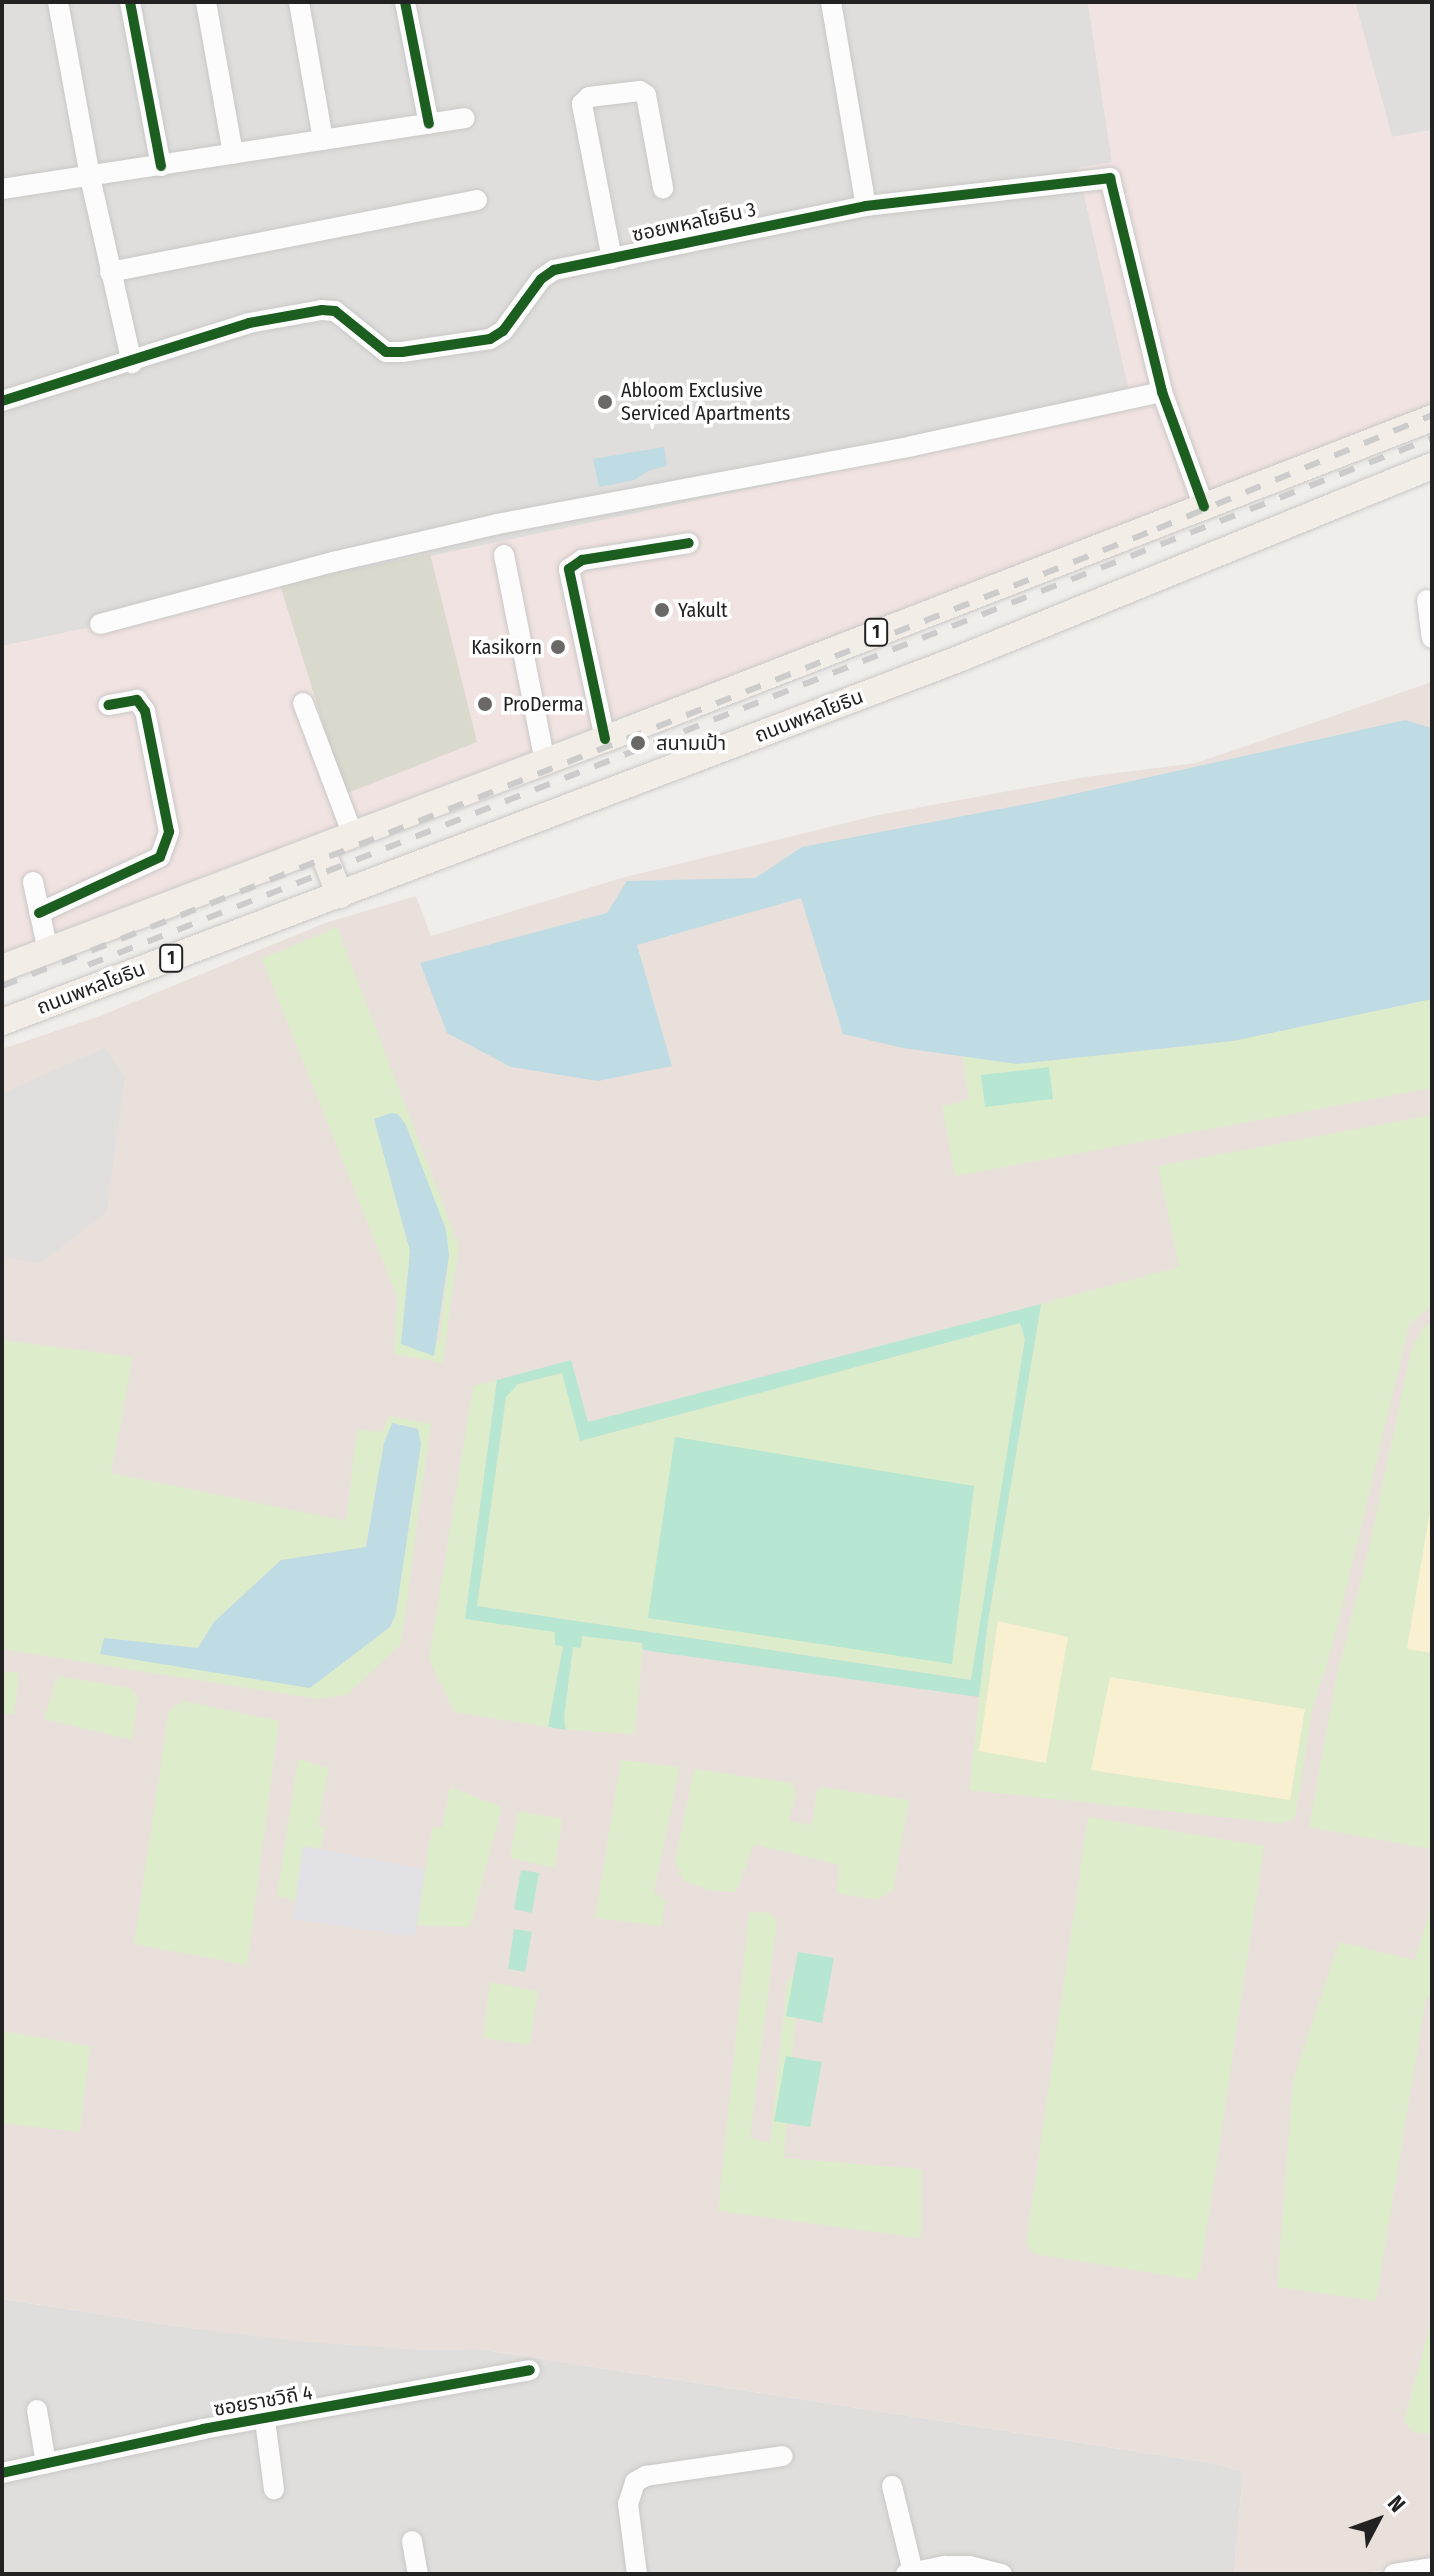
<!DOCTYPE html>
<meta charset="utf-8">
<style>
body{margin:0}
#map{position:relative;width:1434px;height:2576px;overflow:hidden;background:#f0eeeb;font-family:"Fira Sans Condensed","Noto Sans Thai",sans-serif}
div>[style]{position:absolute}
[style*='--x']{left:calc(var(--x)*1px);top:calc(var(--y)*1px);width:calc(var(--w)*1px);rotate:calc(var(--a)*1deg)}
.residential>*{inset:0;background:#dfdedc}
.commercial>*{inset:0;background:#f1e3e1}
.military>*{inset:0;background:#eae0db}
.construction>*{inset:0;background:#d9d9cd}
.grass>*{inset:0;background:#ddeccb}
.sand>*{inset:0;background:#f8f0d0}
.pitch>*{inset:0;background:#b7e6d2}
.parking>*{inset:0;background:#e0dfde}
.plaza>*{inset:0;background:#e2e1e5}
.water>*{inset:0;background:#bfdbe3}
.roads{filter:drop-shadow(0 0 2px #c9c8c7) drop-shadow(0 0 2px #c9c8c7)}
.minor>*{height:20px;margin:-10px;padding:0 10px;transform-origin:10px;border-radius:10px;background:#fdfcfc}
.major>*{height:26px;margin:-13px;padding:0 13px;transform-origin:13px;border-radius:13px;background:#f3ede7}
.rail>*{height:6px;margin-top:-3px;transform-origin:0;background:repeating-linear-gradient(90deg,#ccc 0 16px,transparent 0 32px)}
.cycleway>*{height:10px;margin:-5px;padding:0 5px;transform-origin:5px;border-radius:5px;background:#1b5e20}
.dots>*{width:22px;height:22px;translate:-50% -50%;box-sizing:border-box;border:4px solid #fff;border-radius:50%}
span{translate:-50% -50%;white-space:nowrap;text-align:center;line-height:1.15;-webkit-text-stroke:7px #fff;paint-order:stroke}
.shield-label span{padding:2px 6px;background:#fff;border:2px solid;border-radius:6px;-webkit-text-stroke-width:0}
.shield-label{font-size:18px;color:#222;font-weight:700}
.street-label{font-size:20px;color:#222}
.poi-label{font-size:20px;color:#222}
.left{translate:0 -50%;text-align:left}
.right{translate:-100% -50%;text-align:right}
.frame{position:absolute;inset:0;border:4px solid #222;pointer-events:none}
.north{position:absolute;left:1338px;top:2480px;width:80px;height:80px;-webkit-text-stroke:6px #fff;paint-order:stroke;rotate:49deg;font-size:22px;font-weight:700;line-height:32px;text-align:center;color:#222}
.north::after{content:'';display:block;margin:auto;width:28px;height:36px;background:#222;clip-path:polygon(50% 0,100% 100%,50% 72%,0 100%)}
</style>
<div id="map">
<div class="residential">
<div style="clip-path:polygon(2px 2px,1088px 2px,1112px 162px,1078px 168px,1134px 409px,2px 646px)"></div>
<div style="clip-path:polygon(1355px 2px,1432px 2px,1432px 130px,1392px 137px)"></div>
<div style="clip-path:polygon(2px 2299px,181px 2327px,424px 2350px,478px 2349px,1210px 2463px,1243px 2471px,1234px 2574px,2px 2574px)"></div>
</div>
<div class="commercial">
<div style="clip-path:polygon(1088px 2px,1355px 2px,1392px 137px,1432px 130px,1432px 409px,2px 953px,2px 646px,1133px 409px,1078px 168px,1112px 162px)"></div>
</div>
<div class="military">
<div style="clip-path:polygon(1432px 682px,1432px 2563px,1356px 2574px,1234px 2574px,1243px 2471px,1210px 2463px,478px 2349px,424px 2350px,307px 2342px,181px 2327px,2px 2299px,2px 1049px,100px 1016px,325px 923px,416px 896px,431px 936px,625px 877px,878px 815px,1085px 777px,1196px 763px)"></div>
</div>
<div class="construction">
<div style="clip-path:polygon(430px 554px,477px 742px,345px 794px,280px 585px)"></div>
</div>
<div class="grass">
<div style="clip-path:polygon(evenodd,337px 927px,459px 1246px,443px 1363px,394px 1354px,397px 1296px,262px 959px,337px 927px,374px 1119px,406px 1125px,446px 1230px,449px 1255px,439px 1345px,374px 1119px)"></div>
<div style="clip-path:polygon(1432px 999px,1432px 1088px,955px 1176px,942px 1107px,969px 1099px,962px 1054px,1017px 1064px,1233px 1041px)"></div>
<div style="clip-path:polygon(1432px 1115px,1432px 1305px,1409px 1325px,1333px 1644px,1312px 1711px,1295px 1819px,1280px 1823px,969px 1790px,988px 1621px,1041px 1304px,1179px 1267px,1158px 1166px)"></div>
<div style="clip-path:polygon(1432px 1321px,1432px 1849px,1309px 1827px,1336px 1679px,1369px 1548px,1411px 1351px,1422px 1329px)"></div>
<div style="clip-path:polygon(1020px 1323px,1025px 1339px,972px 1680px,477px 1606px,506px 1396px,518px 1384px,562px 1373px,580px 1441px)"></div>
<div style="clip-path:polygon(evenodd,2px 1340px,133px 1357px,111px 1473px,346px 1521px,357px 1430px,382px 1432px,389px 1416px,431px 1424px,401px 1644px,347px 1695px,318px 1699px,2px 1649px,2px 1340px,392px 1424px,418px 1429px,309px 1688px,104px 1638px,198px 1648px,214px 1622px,281px 1560px,366px 1547px,384px 1443px,392px 1424px)"></div>
<div style="clip-path:polygon(497px 1380px,465px 1618px,556px 1632px,563px 1645px,548px 1727px,454px 1712px,429px 1659px,473px 1386px)"></div>
<div style="clip-path:polygon(581px 1636px,643px 1643px,635px 1734px,566px 1730px,564px 1718px,573px 1647px)"></div>
<div style="clip-path:polygon(2px 1671px,19px 1673px,14px 1715px,2px 1713px)"></div>
<div style="clip-path:polygon(57px 1676px,131px 1688px,138px 1697px,132px 1740px,44px 1719px)"></div>
<div style="clip-path:polygon(184px 1701px,279px 1721px,247px 1965px,134px 1944px,169px 1710px)"></div>
<div style="clip-path:polygon(298px 1759px,329px 1768px,318px 1826px,325px 1827px,321px 1850px,303px 1847px,295px 1902px,277px 1895px)"></div>
<div style="clip-path:polygon(621px 1760px,680px 1767px,654px 1892px,665px 1900px,662px 1926px,595px 1918px)"></div>
<div style="clip-path:polygon(694px 1769px,792px 1783px,796px 1792px,789px 1821px,812px 1825px,816px 1792px,821px 1787px,909px 1800px,893px 1890px,877px 1900px,837px 1893px,839px 1865px,754px 1844px,736px 1892px,713px 1891px,684px 1881px,675px 1862px)"></div>
<div style="clip-path:polygon(450px 1787px,502px 1807px,470px 1927px,417px 1925px,432px 1827px,442px 1828px)"></div>
<div style="clip-path:polygon(518px 1811px,562px 1819px,555px 1868px,510px 1858px)"></div>
<div style="clip-path:polygon(1088px 1817px,1264px 1846px,1201px 2268px,1196px 2280px,1035px 2254px,1026px 2243px)"></div>
<div style="clip-path:polygon(1432px 1903px,1432px 1997px,1426px 1998px,1376px 2301px,1277px 2287px,1293px 2080px,1339px 1942px,1415px 1960px)"></div>
<div style="clip-path:polygon(749px 1911px,770px 1913px,777px 1921px,750px 2138px,770px 2143px,787px 1981px,799px 1973px,784px 2158px,921px 2169px,921px 2238px,718px 2211px)"></div>
<div style="clip-path:polygon(490px 1982px,538px 1991px,530px 2045px,483px 2038px)"></div>
<div style="clip-path:polygon(2px 2031px,90px 2046px,80px 2132px,2px 2123px)"></div>
<div style="clip-path:polygon(1432px 2318px,1432px 2435px,1413px 2432px,1404px 2421px)"></div>
</div>
<div class="sand">
<div style="clip-path:polygon(1432px 1498px,1432px 1653px,1407px 1649px)"></div>
<div style="clip-path:polygon(998px 1621px,1068px 1637px,1046px 1763px,979px 1751px)"></div>
<div style="clip-path:polygon(1110px 1677px,1305px 1709px,1290px 1800px,1091px 1770px)"></div>
</div>
<div class="pitch">
<div style="clip-path:polygon(1049px 1067px,1053px 1099px,985px 1107px,981px 1075px)"></div>
<div style="clip-path:polygon(evenodd,1041px 1304px,988px 1621px,979px 1697px,643px 1650px,642px 1643px,582px 1636px,581px 1648px,573px 1647px,564px 1717px,566px 1730px,548px 1727px,563px 1646px,555px 1645px,555px 1632px,465px 1619px,497px 1380px,571px 1360px,588px 1422px,1041px 1304px,1020px 1323px,1025px 1339px,971px 1680px,477px 1606px,506px 1397px,518px 1384px,562px 1373px,580px 1441px,1020px 1323px)"></div>
<div style="clip-path:polygon(675px 1437px,974px 1486px,952px 1664px,648px 1618px)"></div>
<div style="clip-path:polygon(521px 1870px,539px 1873px,532px 1913px,514px 1909px)"></div>
<div style="clip-path:polygon(514px 1929px,532px 1932px,525px 1972px,508px 1969px)"></div>
<div style="clip-path:polygon(798px 1952px,834px 1958px,822px 2023px,786px 2016px)"></div>
<div style="clip-path:polygon(786px 2056px,822px 2062px,810px 2127px,774px 2121px)"></div>
</div>
<div class="parking">
<div style="clip-path:polygon(105px 1048px,125px 1077px,107px 1212px,40px 1264px,2px 1256px,2px 1093px)"></div>
</div>
<div class="plaza">
<div style="clip-path:polygon(303px 1846px,425px 1869px,415px 1937px,293px 1919px)"></div>
</div>
<div class="water">
<div style="clip-path:polygon(664px 447px,667px 466px,650px 470px,634px 480px,599px 487px,593px 459px)"></div>
<div style="clip-path:polygon(1405px 720px,1432px 728px,1432px 999px,1233px 1041px,1017px 1064px,903px 1048px,843px 1034px,801px 898px,637px 945px,672px 1066px,598px 1081px,511px 1067px,447px 1033px,420px 963px,607px 913px,627px 881px,755px 878px,802px 847px,1047px 800px)"></div>
<div style="clip-path:polygon(391px 1113px,398px 1114px,406px 1125px,446px 1230px,449px 1255px,434px 1356px,401px 1344px,410px 1251px,374px 1119px)"></div>
<div style="clip-path:polygon(392px 1423px,418px 1429px,421px 1444px,396px 1613px,390px 1627px,310px 1688px,100px 1654px,104px 1638px,198px 1648px,214px 1622px,281px 1560px,366px 1547px,384px 1443px)"></div>
</div>
<div class="roads">
<div class="minor">
<div style="--x:58;--y:2;--w:178;--a:79.6"></div>
<div style="--x:90;--y:177;--w:191;--a:77.3"></div>
<div style="--x:130;--y:2;--w:167;--a:79.3"></div>
<div style="--x:206;--y:2;--w:154;--a:79.9"></div>
<div style="--x:299;--y:2;--w:140;--a:80.1"></div>
<div style="--x:405;--y:2;--w:124;--a:78.9"></div>
<div style="--x:831;--y:2;--w:207;--a:80.3"></div>
<div style="--x:2;--y:189;--w:468;--a:-8.7"></div>
<div style="--x:612;--y:259;--w:158;--a:-101"></div>
<div style="--x:582;--y:104;--w:10;--a:-45"></div>
<div style="--x:589;--y:97;--w:51;--a:-6.7"></div>
<div style="--x:640;--y:91;--w:7;--a:34"></div>
<div style="--x:646;--y:95;--w:95;--a:79.6"></div>
<div style="--x:110;--y:272;--w:374;--a:-11.1"></div>
<div style="--x:2;--y:401;--w:259;--a:-17.5"></div>
<div style="--x:249;--y:323;--w:74;--a:-10.1"></div>
<div style="--x:322;--y:310;--w:13;--a:4"></div>
<div style="--x:335;--y:311;--w:65;--a:38.8"></div>
<div style="--x:386;--y:352;--w:16;--a:0"></div>
<div style="--x:402;--y:352;--w:89;--a:-8.4"></div>
<div style="--x:490;--y:339;--w:15;--a:-32"></div>
<div style="--x:503;--y:331;--w:64;--a:-53.8"></div>
<div style="--x:541;--y:279;--w:16;--a:-35"></div>
<div style="--x:554;--y:270;--w:318;--a:-11.6"></div>
<div style="--x:866;--y:206;--w:246;--a:-6.5"></div>
<div style="--x:1110;--y:178;--w:220;--a:76.3"></div>
<div style="--x:1162;--y:392;--w:122;--a:69.9"></div>
<div style="--x:504;--y:555;--w:211;--a:78.8"></div>
<div style="--x:1427;--y:600;--w:38;--a:83"></div>
<div style="--x:100;--y:624;--w:241;--a:-14.9"></div>
<div style="--x:333;--y:562;--w:168;--a:-13"></div>
<div style="--x:497;--y:524;--w:422;--a:-10.6"></div>
<div style="--x:912;--y:446;--w:256;--a:-12.2"></div>
<div style="--x:303;--y:703;--w:141;--a:69.3"></div>
<div style="--x:605;--y:739;--w:174;--a:-102"></div>
<div style="--x:569;--y:569;--w:16;--a:-35"></div>
<div style="--x:582;--y:560;--w:108;--a:-9"></div>
<div style="--x:33;--y:882;--w:71;--a:77.7"></div>
<div style="--x:39;--y:913;--w:133;--a:-24.8"></div>
<div style="--x:160;--y:857;--w:27;--a:-70"></div>
<div style="--x:169;--y:832;--w:123;--a:-101.2"></div>
<div style="--x:145;--y:711;--w:14;--a:-126"></div>
<div style="--x:137;--y:700;--w:29;--a:170"></div>
<div style="--x:37;--y:2410;--w:54;--a:80.4"></div>
<div style="--x:265;--y:2420;--w:70;--a:82.6"></div>
<div style="--x:2;--y:2473;--w:206;--a:-12.3"></div>
<div style="--x:203;--y:2429;--w:332;--a:-10.2"></div>
<div style="--x:892;--y:2486;--w:89;--a:76.3"></div>
<div style="--x:412;--y:2541;--w:34;--a:80"></div>
<div style="--x:637;--y:2574;--w:71;--a:-97.3"></div>
<div style="--x:628;--y:2504;--w:23;--a:-72"></div>
<div style="--x:635;--y:2482;--w:13;--a:-29"></div>
<div style="--x:646;--y:2476;--w:138;--a:-8.3"></div>
<div style="--x:906;--y:2574;--w:40;--a:-12"></div>
<div style="--x:945;--y:2566;--w:24;--a:0"></div>
<div style="--x:969;--y:2566;--w:34;--a:14"></div>
<div style="--x:1394;--y:2574;--w:38;--a:-9"></div>
</div>
<div class="major">
<div style="--x:321;--y:848;--w:51;--a:68"></div>
<div style="--x:2;--y:968;--w:645;--a:-20.8"></div>
<div style="--x:605;--y:739;--w:887;--a:-21.21"></div>
<div style="--x:2;--y:1022;--w:1026;--a:-20.78"></div>
<div style="--x:961;--y:658;--w:509;--a:-22.18"></div>
</div>
</div>
<div class="rail">
<div style="--x:88;--y:965;--w:1444;--a:-21.41"></div>
<div style="--x:2;--y:986;--w:1242;--a:-21.59"></div>
<div style="--x:1157;--y:529;--w:298;--a:-22.5"></div>
</div>
<div class="cycleway">
<div style="--x:130;--y:2;--w:167;--a:79.3"></div>
<div style="--x:405;--y:2;--w:124;--a:78.9"></div>
<div style="--x:2;--y:401;--w:259;--a:-17.5"></div>
<div style="--x:249;--y:323;--w:74;--a:-10.1"></div>
<div style="--x:322;--y:310;--w:13;--a:4"></div>
<div style="--x:335;--y:311;--w:65;--a:38.8"></div>
<div style="--x:386;--y:352;--w:16;--a:0"></div>
<div style="--x:402;--y:352;--w:89;--a:-8.4"></div>
<div style="--x:490;--y:339;--w:15;--a:-32"></div>
<div style="--x:503;--y:331;--w:64;--a:-53.8"></div>
<div style="--x:541;--y:279;--w:16;--a:-35"></div>
<div style="--x:554;--y:270;--w:318;--a:-11.6"></div>
<div style="--x:866;--y:206;--w:246;--a:-6.5"></div>
<div style="--x:1110;--y:178;--w:220;--a:76.3"></div>
<div style="--x:1162;--y:392;--w:122;--a:69.9"></div>
<div style="--x:605;--y:739;--w:174;--a:-102"></div>
<div style="--x:569;--y:569;--w:16;--a:-35"></div>
<div style="--x:582;--y:560;--w:108;--a:-9"></div>
<div style="--x:39;--y:913;--w:133;--a:-24.8"></div>
<div style="--x:160;--y:857;--w:27;--a:-70"></div>
<div style="--x:169;--y:832;--w:123;--a:-101.2"></div>
<div style="--x:145;--y:711;--w:14;--a:-126"></div>
<div style="--x:137;--y:700;--w:29;--a:170"></div>
<div style="--x:2;--y:2473;--w:206;--a:-12.3"></div>
<div style="--x:203;--y:2429;--w:332;--a:-10.2"></div>
</div>
<div class="dots">
<div style="left:605px;top:402px;background:#6a6968"></div>
<div style="left:662px;top:610px;background:#6a6968"></div>
<div style="left:558px;top:647px;background:#6a6968"></div>
<div style="left:485px;top:704px;background:#6a6968"></div>
<div style="left:638px;top:743px;background:#6a6968"></div>
</div>
<div class="shield-label">
<span style="left:876px;top:632px">1</span>
<span style="left:171px;top:958px">1</span>
</div>
<div class="street-label">
<span style="left:694px;top:222px;rotate:-12deg">ซอยพหลโยธิน 3</span>
<span style="left:809px;top:716px;rotate:-21deg">ถนนพหลโยธิน</span>
<span style="left:91px;top:988px;rotate:-21deg">ถนนพหลโยธิน</span>
<span style="left:263px;top:2401px;rotate:-10deg">ซอยราชวิถี 4</span>
</div>
<div class="poi-label">
<span class="left" style="left:621px;top:402px">Abloom Exclusive<br>Serviced Apartments</span>
<span class="left" style="left:678px;top:610px">Yakult</span>
<span class="right" style="left:542px;top:647px">Kasikorn</span>
<span class="left" style="left:503px;top:704px">ProDerma</span>
<span class="left" style="left:656px;top:743px">สนามเป้า</span>
</div>
<div class="frame"></div>
<div class="north">N</div>
</div>
